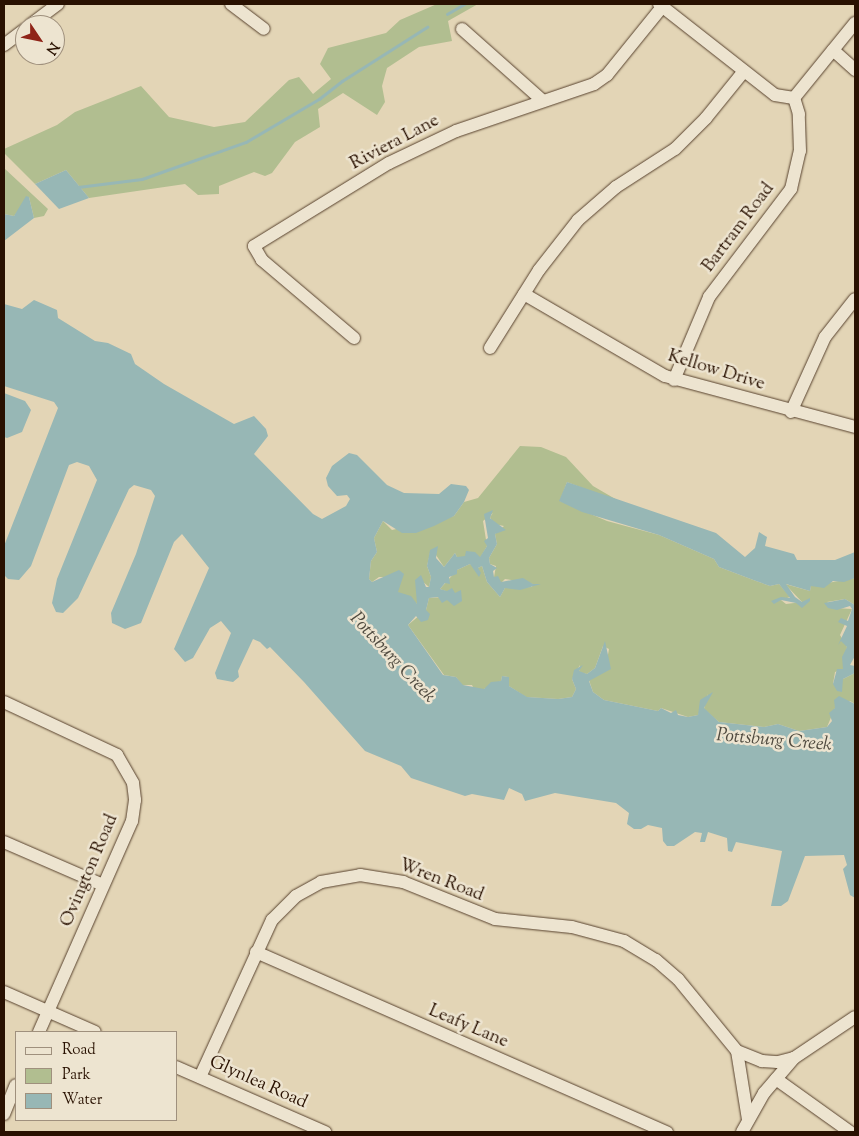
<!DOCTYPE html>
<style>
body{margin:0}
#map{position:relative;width:859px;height:1136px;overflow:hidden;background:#e3d5b6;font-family:"Sorts Mill Goudy",serif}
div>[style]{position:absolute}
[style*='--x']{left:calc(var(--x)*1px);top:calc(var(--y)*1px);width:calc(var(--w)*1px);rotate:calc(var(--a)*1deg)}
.green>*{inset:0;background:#b1be90}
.water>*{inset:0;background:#97b7b5}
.stream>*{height:2.5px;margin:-1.25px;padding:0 1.25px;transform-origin:1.25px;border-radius:1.25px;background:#97b7b5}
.roads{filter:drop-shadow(0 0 1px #58422e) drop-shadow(0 0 1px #58422e)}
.minor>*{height:12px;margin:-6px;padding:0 6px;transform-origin:6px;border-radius:6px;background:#ede4d0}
span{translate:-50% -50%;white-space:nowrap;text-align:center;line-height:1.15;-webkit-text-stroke:5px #ede4d0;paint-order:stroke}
.street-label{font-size:18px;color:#291101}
.water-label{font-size:19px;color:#504b40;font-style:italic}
.frame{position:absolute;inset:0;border:5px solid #291101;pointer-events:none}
.legend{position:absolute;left:15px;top:1031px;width:162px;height:90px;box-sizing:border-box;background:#ede4d0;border:1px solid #9f907d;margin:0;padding:6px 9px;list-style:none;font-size:15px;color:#291101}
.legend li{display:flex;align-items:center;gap:10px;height:25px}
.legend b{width:25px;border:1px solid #9f907d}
.north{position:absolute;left:15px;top:15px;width:50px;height:50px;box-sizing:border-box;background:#ede4d0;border:1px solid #9f907d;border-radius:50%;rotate:124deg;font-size:14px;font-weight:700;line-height:20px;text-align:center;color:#291101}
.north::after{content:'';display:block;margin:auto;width:18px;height:22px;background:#8f2418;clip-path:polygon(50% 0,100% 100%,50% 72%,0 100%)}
</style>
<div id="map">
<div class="green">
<div style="clip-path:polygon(437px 4px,478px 4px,448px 21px,452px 41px,419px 47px,387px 68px,382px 86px,385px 102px,377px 115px,343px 93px,318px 109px,320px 127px,295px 142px,272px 173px,265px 176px,254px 172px,219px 186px,219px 194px,198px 195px,185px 184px,89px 198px,66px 170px,35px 184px,4px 153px,4px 149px,57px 125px,75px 112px,141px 86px,169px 117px,214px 127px,245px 122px,289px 80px,299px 77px,313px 94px,331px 79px,320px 64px,328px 48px,386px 33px,400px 20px)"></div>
<div style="clip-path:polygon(4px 168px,48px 209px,44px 216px,34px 218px,29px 197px,14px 216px,4px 214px)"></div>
<div style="clip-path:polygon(520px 446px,541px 447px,566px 457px,593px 486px,624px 504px,567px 482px,560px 501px,607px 521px,659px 535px,714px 559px,719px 567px,756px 581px,770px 586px,779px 584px,790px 597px,781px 600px,786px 604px,802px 602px,785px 584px,810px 591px,811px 586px,855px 578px,855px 605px,845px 599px,827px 602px,835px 608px,852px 609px,840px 635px,847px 647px,843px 669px,835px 672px,833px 684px,855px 673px,855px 704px,850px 701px,835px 708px,827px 727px,799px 731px,778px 724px,764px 727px,719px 722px,704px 709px,708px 694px,698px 715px,688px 717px,661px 708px,658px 711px,604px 700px,593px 692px,589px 680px,601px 672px,607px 660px,609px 649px,603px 646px,595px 668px,587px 674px,579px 672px,580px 665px,572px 679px,576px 689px,572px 697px,558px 699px,526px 697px,509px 686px,508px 677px,502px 676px,501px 681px,484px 689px,474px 689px,472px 685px,462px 685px,456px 677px,444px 675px,408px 625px,426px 610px,429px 598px,460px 596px,440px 589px,457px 570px,470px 564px,478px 568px,482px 566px,487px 582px,500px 597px,505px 588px,532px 587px,533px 584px,518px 581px,505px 579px,501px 583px,494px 577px,496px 566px,490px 564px,489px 558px,497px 544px,495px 534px,504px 526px,494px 524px,490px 517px,493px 513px,483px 521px,487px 546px,480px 558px,457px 557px,455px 553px,444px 567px,436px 555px,430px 553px,427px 566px,431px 577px,429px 587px,422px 581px,417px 604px,397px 592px,387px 577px,379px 577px,372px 582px,369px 579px,371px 561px,377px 552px,374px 538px,383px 521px,392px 530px,454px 516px,464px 502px,478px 498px)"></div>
</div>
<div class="water">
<div style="clip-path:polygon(66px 170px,89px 198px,59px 209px,35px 184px)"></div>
<div style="clip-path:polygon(26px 196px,29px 197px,34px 218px,4px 241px,4px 214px,14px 216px)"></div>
<div style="clip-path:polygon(34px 300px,57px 310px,58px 318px,95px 341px,108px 343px,131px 354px,135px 364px,164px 384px,234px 424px,254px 416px,266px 429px,268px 436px,254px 454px,313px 514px,322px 519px,346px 506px,350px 499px,347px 495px,337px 496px,328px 486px,326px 478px,332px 466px,349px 453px,357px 455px,387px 485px,404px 493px,439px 494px,451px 484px,466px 486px,469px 490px,464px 502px,454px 516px,434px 526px,416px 533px,402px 533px,383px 521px,374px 538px,377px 552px,371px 561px,369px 579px,372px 582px,399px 570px,404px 574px,398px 592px,411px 596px,417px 604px,415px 580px,421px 575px,426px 587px,429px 587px,431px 577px,427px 566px,430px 550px,438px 546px,436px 558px,444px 567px,455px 553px,457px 557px,465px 556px,466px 551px,475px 552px,480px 557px,487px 546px,484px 541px,488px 538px,484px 514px,493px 510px,490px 518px,506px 530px,495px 534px,497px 544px,489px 558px,490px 564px,497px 568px,493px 571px,494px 577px,498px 576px,501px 582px,523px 578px,533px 584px,541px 584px,520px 590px,505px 588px,500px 597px,487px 582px,482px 566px,478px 568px,481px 573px,479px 577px,470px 564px,457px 570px,457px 574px,449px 577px,450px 584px,445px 583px,440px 589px,447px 591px,452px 588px,455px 593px,461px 590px,462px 601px,454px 606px,447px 600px,442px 603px,438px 597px,429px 598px,426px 610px,430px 614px,428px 620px,421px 622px,416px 616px,408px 625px,443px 675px,456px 677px,463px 685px,484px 689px,491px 682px,501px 681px,502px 676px,509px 677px,509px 686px,527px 697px,558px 699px,572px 697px,576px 689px,572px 679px,574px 670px,583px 665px,579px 671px,587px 674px,595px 668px,605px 641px,611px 669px,589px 681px,593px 692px,604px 700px,658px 711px,661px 708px,671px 713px,676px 710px,678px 715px,688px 717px,698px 715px,700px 700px,713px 692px,704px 708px,719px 722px,764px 727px,778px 724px,799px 731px,827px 727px,832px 721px,829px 713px,835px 708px,834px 700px,839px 696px,855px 704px,855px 898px,850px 895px,843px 869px,847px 865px,844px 855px,805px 856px,788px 901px,781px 906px,771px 906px,782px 851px,736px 842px,732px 852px,728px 851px,727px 838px,708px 832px,705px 842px,700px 842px,702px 833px,695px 832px,674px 846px,667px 846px,663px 841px,662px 828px,648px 825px,641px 829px,634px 829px,627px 824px,629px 813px,616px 803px,555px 793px,525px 801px,522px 794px,509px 788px,504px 800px,472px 794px,465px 796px,411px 778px,401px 766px,365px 751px,304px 682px,270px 647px,267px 649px,260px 642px,253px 639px,238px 671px,239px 677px,233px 682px,217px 679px,215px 673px,231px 633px,221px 621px,210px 628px,193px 658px,185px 662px,174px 649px,209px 568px,182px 534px,174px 542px,141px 623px,125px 629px,112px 623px,111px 613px,136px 554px,155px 496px,151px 490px,134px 485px,129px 489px,78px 598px,63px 613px,56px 612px,52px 603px,57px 579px,97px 480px,89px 466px,77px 462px,69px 465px,31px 566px,19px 580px,8px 579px,4px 575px,4px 546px,58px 408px,54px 402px,4px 386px,4px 304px,22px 309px)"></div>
<div style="clip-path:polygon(4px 393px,25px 401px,31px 410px,22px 432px,7px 438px,4px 437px)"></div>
<div style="clip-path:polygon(567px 482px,716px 533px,745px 557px,755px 548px,759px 532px,767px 537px,765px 546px,794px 554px,797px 560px,835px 560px,855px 552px,855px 578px,844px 582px,833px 581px,824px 588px,811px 586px,810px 591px,786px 584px,795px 597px,802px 602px,810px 598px,810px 601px,802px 608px,796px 603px,781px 600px,774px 604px,771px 601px,781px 597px,790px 598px,779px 584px,770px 586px,756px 581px,719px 567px,714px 559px,659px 535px,582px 512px,559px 501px)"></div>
<div style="clip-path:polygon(845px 599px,855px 605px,855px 656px,850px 665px,855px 666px,855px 673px,843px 679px,842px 692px,837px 691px,833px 684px,837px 669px,843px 669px,842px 657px,847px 647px,841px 641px,838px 645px,847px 626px,838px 622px,841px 618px,848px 621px,852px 609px,850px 606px,837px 610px,828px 608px,824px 603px)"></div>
</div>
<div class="stream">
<div style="--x:447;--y:14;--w:20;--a:-30"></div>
<div style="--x:78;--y:187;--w:64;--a:-7.1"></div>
<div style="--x:142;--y:179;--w:110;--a:-19.6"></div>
<div style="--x:246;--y:142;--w:85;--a:-30.5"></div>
<div style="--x:319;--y:99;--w:29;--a:-38"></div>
<div style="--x:342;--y:81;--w:101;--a:-32.4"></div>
</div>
<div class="roads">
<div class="minor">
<div style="--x:231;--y:4;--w:41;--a:37.1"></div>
<div style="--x:659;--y:4;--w:147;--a:38.1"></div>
<div style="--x:775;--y:95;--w:19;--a:9"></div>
<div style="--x:30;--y:25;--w:35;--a:-37"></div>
<div style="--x:462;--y:29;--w:108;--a:41.6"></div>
<div style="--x:4;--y:45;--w:26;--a:-37"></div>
<div style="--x:833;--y:50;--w:30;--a:42"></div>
<div style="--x:524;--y:294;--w:163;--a:30.2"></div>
<div style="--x:665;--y:376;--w:197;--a:15"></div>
<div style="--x:354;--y:338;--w:121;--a:-139.7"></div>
<div style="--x:262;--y:260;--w:16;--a:-120"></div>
<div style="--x:254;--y:246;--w:158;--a:-31.6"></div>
<div style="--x:389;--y:163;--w:74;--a:-25.5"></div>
<div style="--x:456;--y:131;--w:146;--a:-18.8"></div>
<div style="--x:594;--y:84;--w:16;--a:-35"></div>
<div style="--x:607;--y:75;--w:87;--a:-51"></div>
<div style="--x:490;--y:348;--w:92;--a:-57.9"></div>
<div style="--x:539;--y:270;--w:63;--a:-52"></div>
<div style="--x:578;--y:220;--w:50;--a:-41"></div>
<div style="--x:616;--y:187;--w:70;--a:-32.8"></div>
<div style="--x:675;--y:149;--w:44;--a:-45"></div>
<div style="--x:706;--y:118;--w:60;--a:-51"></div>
<div style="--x:674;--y:380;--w:90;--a:-67.1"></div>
<div style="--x:709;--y:297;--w:136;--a:-52.8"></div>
<div style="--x:791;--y:189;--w:39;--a:-77"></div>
<div style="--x:800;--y:151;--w:37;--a:-92"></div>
<div style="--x:799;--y:114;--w:17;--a:-107"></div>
<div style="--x:794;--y:98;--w:97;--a:-50.9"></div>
<div style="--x:791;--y:412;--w:82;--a:-65.6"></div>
<div style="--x:825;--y:337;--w:48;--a:-51.7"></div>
<div style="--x:4;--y:702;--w:125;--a:25.1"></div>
<div style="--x:117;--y:755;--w:32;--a:60"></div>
<div style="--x:133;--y:783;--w:17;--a:83"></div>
<div style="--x:135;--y:800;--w:21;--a:98"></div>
<div style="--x:132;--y:821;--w:231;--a:113.8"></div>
<div style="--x:4;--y:842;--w:108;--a:23.5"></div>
<div style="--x:256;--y:952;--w:449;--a:23.7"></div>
<div style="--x:4;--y:992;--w:99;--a:23.7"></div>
<div style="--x:737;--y:1051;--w:70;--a:80.9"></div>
<div style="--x:176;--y:1067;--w:163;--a:23.6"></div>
<div style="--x:200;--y:1077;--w:173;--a:-65.4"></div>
<div style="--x:272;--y:920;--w:34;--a:-45"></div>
<div style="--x:296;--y:896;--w:29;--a:-29"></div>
<div style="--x:321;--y:882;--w:40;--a:-10"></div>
<div style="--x:360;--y:875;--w:44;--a:9.2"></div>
<div style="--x:403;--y:882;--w:99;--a:21.9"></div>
<div style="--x:495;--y:919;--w:77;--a:5.9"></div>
<div style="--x:572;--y:927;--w:54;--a:15.1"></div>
<div style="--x:624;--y:941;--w:37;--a:31"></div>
<div style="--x:656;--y:960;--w:29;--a:41"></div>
<div style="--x:678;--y:979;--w:93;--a:50.7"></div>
<div style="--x:737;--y:1051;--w:27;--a:22"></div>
<div style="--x:762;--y:1061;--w:16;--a:4"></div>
<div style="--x:778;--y:1062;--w:16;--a:-14"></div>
<div style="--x:776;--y:1079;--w:91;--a:35.6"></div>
<div style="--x:4;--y:1114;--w:31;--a:-68"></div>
<div style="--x:742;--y:1132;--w:45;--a:-60.6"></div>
<div style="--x:764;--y:1093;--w:46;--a:-49.4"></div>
<div style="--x:794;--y:1058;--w:73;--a:-33.9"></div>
</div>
</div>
<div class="street-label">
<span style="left:395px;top:143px;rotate:-28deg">Riviera Lane</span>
<span style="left:739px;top:228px;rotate:-53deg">Bartram Road</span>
<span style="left:716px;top:371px;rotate:17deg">Kellow Drive</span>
<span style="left:90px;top:871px;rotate:-67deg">Ovington Road</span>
<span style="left:441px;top:881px;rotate:21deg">Wren Road</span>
<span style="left:468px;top:1027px;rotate:23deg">Leafy Lane</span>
<span style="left:258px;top:1083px;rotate:24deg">Glynlea Road</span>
</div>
<div class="water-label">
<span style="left:392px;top:658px;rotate:47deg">Pottsburg Creek</span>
<span style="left:774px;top:741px;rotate:5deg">Pottsburg Creek</span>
</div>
<div class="frame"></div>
<ul class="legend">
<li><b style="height:6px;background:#ede4d0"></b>Road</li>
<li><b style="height:14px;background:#b1be90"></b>Park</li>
<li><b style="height:14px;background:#97b7b5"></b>Water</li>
</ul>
<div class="north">N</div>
</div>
